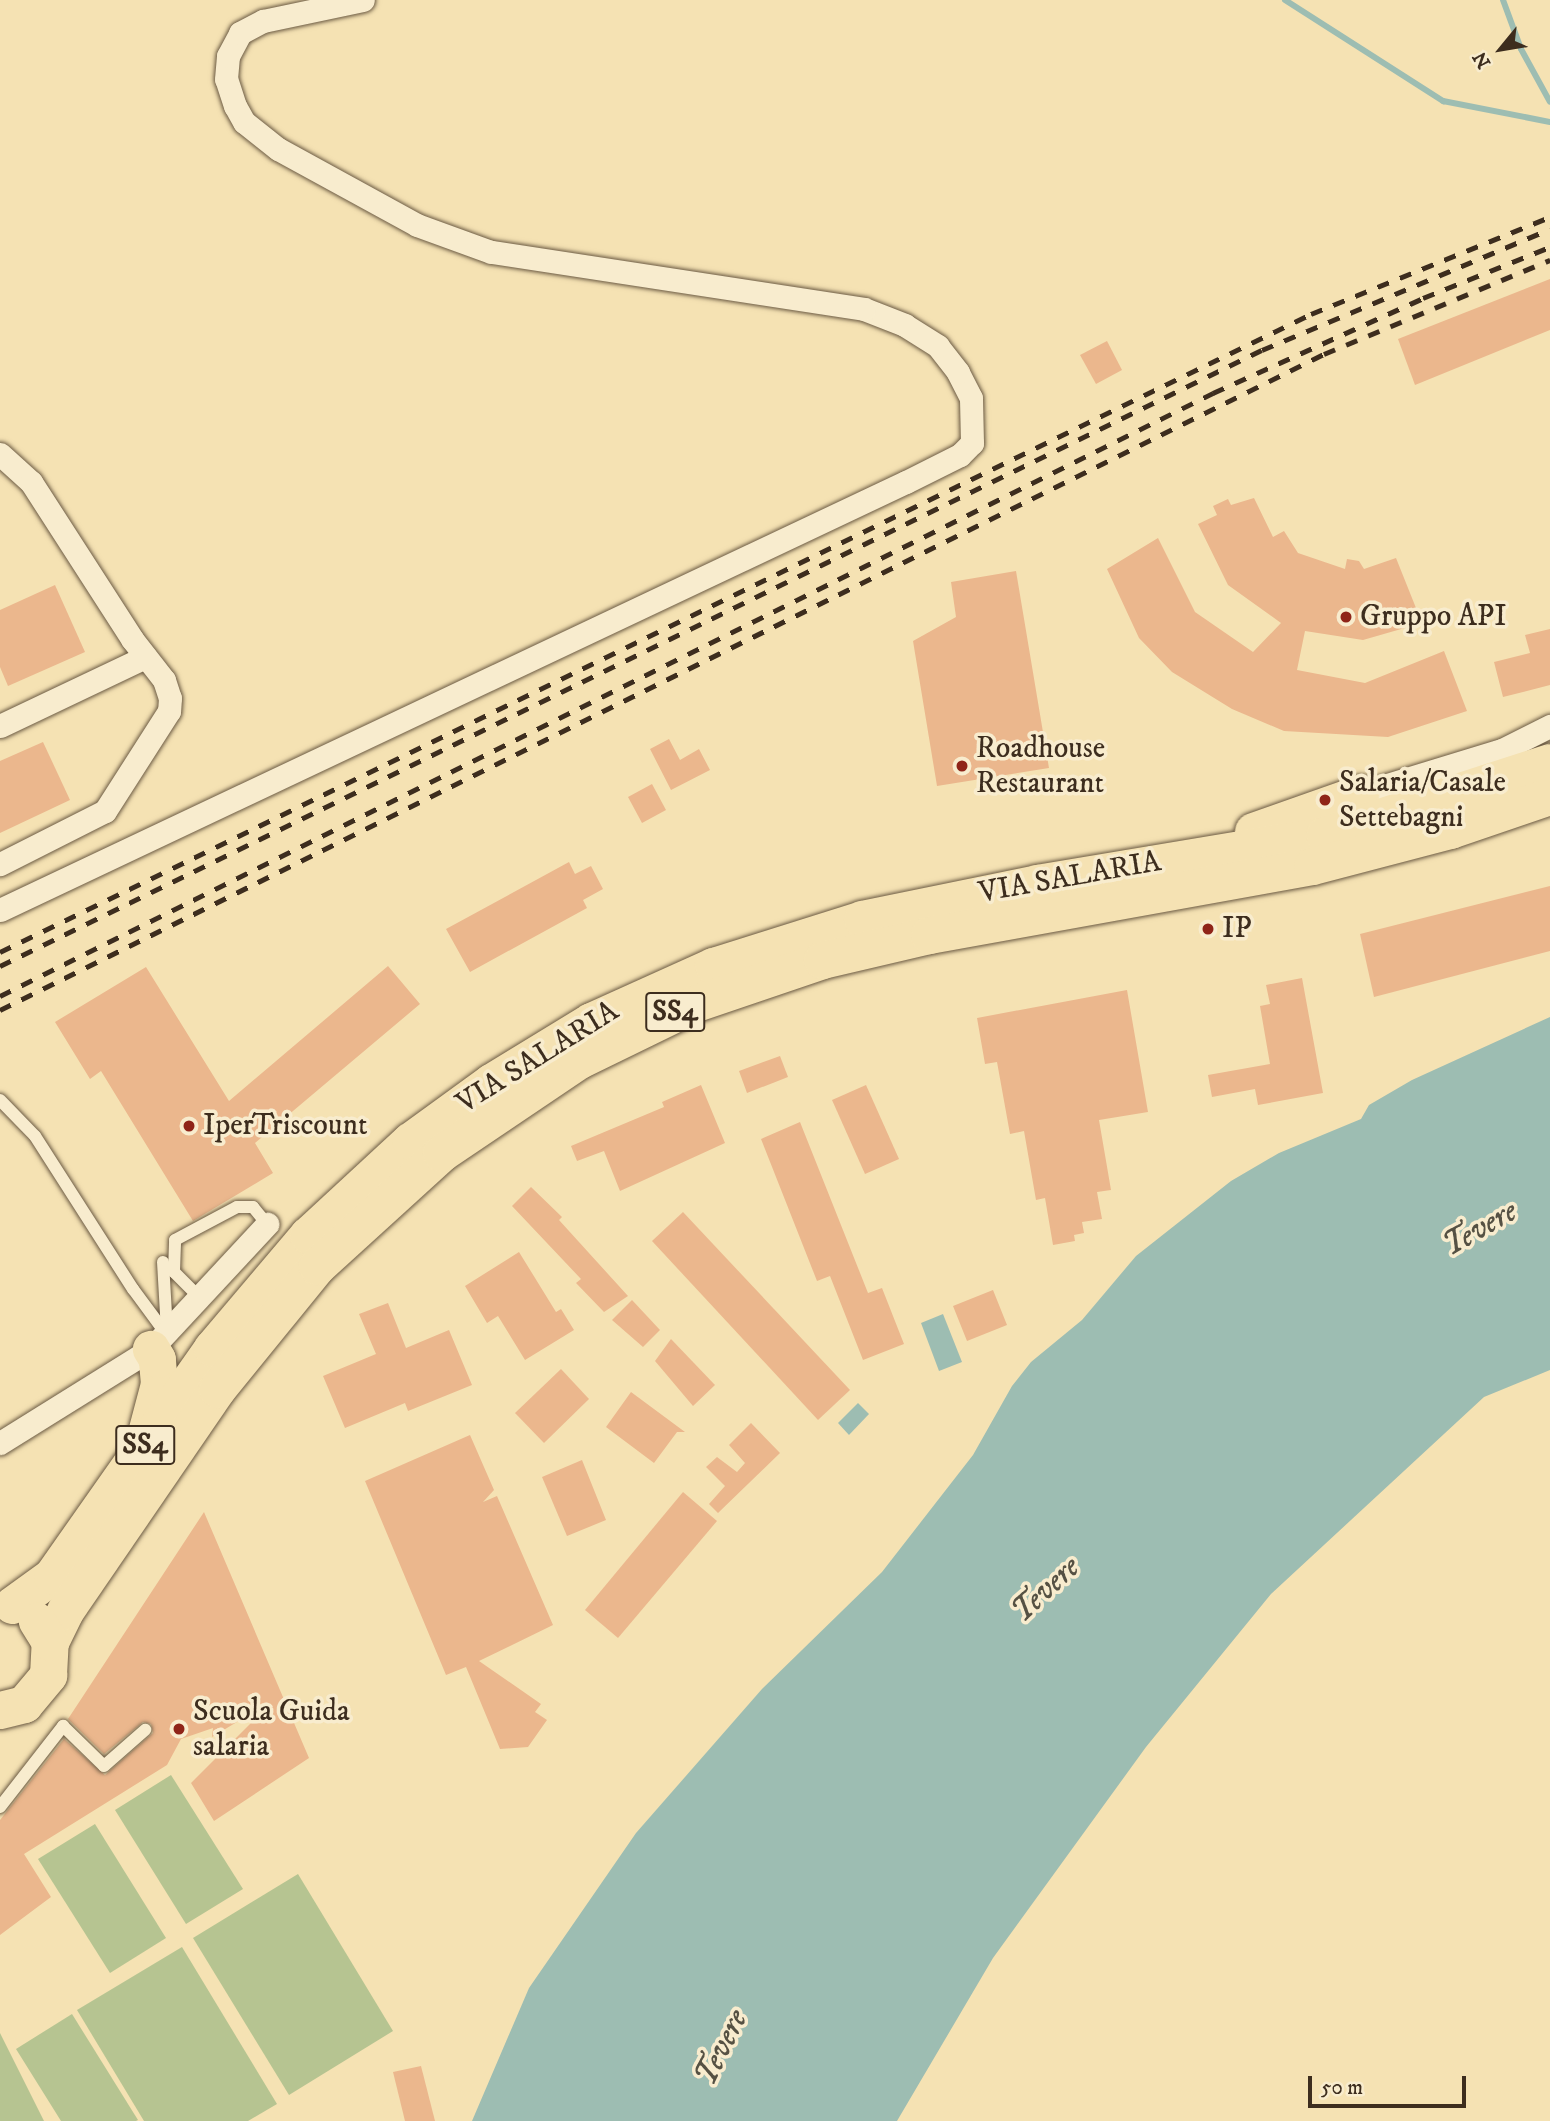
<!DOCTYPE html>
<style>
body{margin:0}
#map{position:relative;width:1550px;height:2121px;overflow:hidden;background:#f5e2b3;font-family:"IM FELL DW Pica",serif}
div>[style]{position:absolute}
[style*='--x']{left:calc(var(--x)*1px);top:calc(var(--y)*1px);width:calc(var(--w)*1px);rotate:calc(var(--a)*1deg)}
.green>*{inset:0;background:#b6c491}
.water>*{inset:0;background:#9dbdb2}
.stream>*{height:6px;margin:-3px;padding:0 3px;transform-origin:3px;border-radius:3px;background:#9dbdb2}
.building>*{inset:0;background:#ebb78d}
.roads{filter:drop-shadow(0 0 2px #6b5a43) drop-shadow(0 0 2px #6b5a43)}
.service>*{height:12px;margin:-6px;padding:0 6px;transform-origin:6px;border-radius:6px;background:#f8ecce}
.minor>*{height:23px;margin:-11.5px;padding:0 11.5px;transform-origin:11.5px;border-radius:11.5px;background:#f8ecce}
.primary>*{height:37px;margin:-18.5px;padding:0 18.5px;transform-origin:18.5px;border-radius:18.5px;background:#f5e2b3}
.rail>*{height:5px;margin-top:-2.5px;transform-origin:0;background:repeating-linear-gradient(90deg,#3d2d1e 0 12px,transparent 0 24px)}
.dots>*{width:19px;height:19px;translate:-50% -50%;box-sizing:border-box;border:4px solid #f8ecce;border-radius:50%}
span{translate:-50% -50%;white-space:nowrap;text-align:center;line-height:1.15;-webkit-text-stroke:7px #f8ecce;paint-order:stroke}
.shield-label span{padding:2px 5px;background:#f8ecce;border:2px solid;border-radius:5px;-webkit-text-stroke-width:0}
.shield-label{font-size:28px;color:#3d2d1e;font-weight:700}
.poi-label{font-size:30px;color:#3d2d1e}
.left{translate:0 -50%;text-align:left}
.street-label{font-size:30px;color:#3d2d1e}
.water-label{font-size:32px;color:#555143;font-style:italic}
.north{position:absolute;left:1466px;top:14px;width:70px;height:70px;-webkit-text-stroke:5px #f8ecce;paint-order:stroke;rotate:240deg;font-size:19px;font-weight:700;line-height:28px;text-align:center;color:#3d2d1e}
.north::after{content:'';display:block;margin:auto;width:24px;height:32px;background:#3d2d1e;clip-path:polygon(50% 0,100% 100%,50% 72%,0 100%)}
.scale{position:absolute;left:1308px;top:2076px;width:158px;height:32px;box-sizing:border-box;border:4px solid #3d2d1e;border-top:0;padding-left:9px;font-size:21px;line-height:24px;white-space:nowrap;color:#3d2d1e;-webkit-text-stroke:5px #f8ecce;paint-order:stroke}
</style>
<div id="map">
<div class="green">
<div style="clip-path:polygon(171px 1775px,243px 1889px,186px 1924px,115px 1810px)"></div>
<div style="clip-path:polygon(95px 1824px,166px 1938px,110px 1973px,38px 1859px)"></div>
<div style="clip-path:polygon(298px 1874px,393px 2031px,289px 2095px,193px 1938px)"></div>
<div style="clip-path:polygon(182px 1947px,277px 2104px,248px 2121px,144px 2121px,77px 2010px)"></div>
<div style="clip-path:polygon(72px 2014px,138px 2120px,136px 2121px,61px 2121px,16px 2049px)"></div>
<div style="clip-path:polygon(0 2033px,44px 2121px,0 2121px)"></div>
</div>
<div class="water">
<div style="clip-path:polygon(1550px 1017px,1550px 1370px,1484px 1397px,1271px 1594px,1146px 1747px,993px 1958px,897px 2121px,472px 2121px,529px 1988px,636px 1833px,762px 1689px,882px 1572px,973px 1455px,1012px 1386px,1031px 1362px,1082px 1320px,1136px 1256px,1231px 1181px,1279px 1153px,1361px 1119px,1369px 1105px,1412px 1080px)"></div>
<div style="clip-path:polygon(943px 1314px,962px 1362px,939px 1371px,921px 1323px)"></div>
<div style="clip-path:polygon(858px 1403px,869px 1414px,849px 1435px,838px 1423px)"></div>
</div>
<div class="stream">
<div style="--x:1285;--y:0;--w:188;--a:32.6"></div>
<div style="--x:1443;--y:101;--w:109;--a:11.1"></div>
<div style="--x:1503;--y:0;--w:52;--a:69.8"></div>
<div style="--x:1521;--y:49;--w:60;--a:61.3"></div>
</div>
<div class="building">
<div style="clip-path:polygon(1550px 279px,1550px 330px,1415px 385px,1398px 339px)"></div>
<div style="clip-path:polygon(1107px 341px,1122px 370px,1096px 384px,1080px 355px)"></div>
<div style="clip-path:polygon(1254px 498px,1273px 537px,1284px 531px,1298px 553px,1345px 569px,1347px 559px,1359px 561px,1364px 569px,1396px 558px,1422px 623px,1363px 640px,1305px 631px,1297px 670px,1365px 683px,1444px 651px,1467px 711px,1388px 737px,1284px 731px,1232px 709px,1172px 672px,1139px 638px,1107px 569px,1158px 538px,1195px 612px,1253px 652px,1281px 623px,1228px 585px,1198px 524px,1217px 515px,1213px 506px,1228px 499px,1231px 505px)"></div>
<div style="clip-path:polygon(1016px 571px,1049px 768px,937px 786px,913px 641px,956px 617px,951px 582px)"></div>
<div style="clip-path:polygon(55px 585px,85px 652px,8px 686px,0 667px,0 610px)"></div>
<div style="clip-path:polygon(1550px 629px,1550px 685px,1503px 697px,1494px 662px,1530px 653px,1525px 635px)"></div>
<div style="clip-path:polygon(669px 739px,680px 760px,699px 749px,710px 770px,671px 790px,650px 749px)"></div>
<div style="clip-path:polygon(43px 742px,70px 800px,0 833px,0 761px)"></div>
<div style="clip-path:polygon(652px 784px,666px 810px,642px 823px,628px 797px)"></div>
<div style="clip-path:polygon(569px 862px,575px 874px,591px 866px,603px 889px,583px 900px,587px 908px,470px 972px,446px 929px)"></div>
<div style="clip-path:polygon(1550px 886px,1550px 951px,1374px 997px,1360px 934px)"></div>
<div style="clip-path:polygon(388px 966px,420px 1004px,255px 1143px,273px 1173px,193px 1221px,101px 1071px,90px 1079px,55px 1022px,146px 967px,229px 1101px)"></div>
<div style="clip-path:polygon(1302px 978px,1323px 1093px,1258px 1105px,1255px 1089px,1212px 1097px,1208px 1075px,1270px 1064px,1260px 1006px,1270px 1004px,1266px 985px)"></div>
<div style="clip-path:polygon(1127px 990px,1148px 1112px,1099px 1120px,1111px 1190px,1097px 1192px,1102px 1219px,1082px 1222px,1084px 1233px,1074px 1235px,1075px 1241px,1053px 1245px,1045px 1198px,1036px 1200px,1024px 1131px,1010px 1134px,997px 1062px,985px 1064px,977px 1018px)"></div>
<div style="clip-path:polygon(780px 1056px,788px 1077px,747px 1093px,739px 1071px)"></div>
<div style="clip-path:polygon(701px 1085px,725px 1143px,620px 1191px,604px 1151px,577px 1161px,571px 1146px,664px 1107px,662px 1102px)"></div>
<div style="clip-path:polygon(866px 1085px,899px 1159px,865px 1174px,832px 1100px)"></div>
<div style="clip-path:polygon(800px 1122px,868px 1293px,882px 1288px,904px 1344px,863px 1360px,830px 1276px,817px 1281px,761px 1139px)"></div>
<div style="clip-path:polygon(531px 1187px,562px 1217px,559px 1220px,628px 1296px,604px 1312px,576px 1283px,581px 1279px,512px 1206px)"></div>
<div style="clip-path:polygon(683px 1212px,850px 1390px,818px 1420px,652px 1241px)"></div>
<div style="clip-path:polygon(519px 1252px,556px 1312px,561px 1309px,574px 1330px,525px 1360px,498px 1316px,487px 1323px,465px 1286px)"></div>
<div style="clip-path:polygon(993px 1290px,1007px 1325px,967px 1341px,953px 1306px)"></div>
<div style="clip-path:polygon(632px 1300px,660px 1330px,643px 1347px,612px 1320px)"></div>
<div style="clip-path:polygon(388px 1303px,406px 1348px,449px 1330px,472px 1385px,408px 1411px,405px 1403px,345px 1428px,323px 1376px,376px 1354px,359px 1314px)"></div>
<div style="clip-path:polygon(671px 1339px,715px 1385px,693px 1406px,655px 1361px)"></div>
<div style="clip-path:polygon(561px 1369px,589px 1399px,544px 1443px,515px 1413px)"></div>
<div style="clip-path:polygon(631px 1392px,685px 1432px,677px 1432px,654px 1463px,606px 1427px)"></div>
<div style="clip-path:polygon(751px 1423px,780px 1453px,718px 1513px,709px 1504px,725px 1486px,706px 1467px,717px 1457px,737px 1472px,745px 1463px,729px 1445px)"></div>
<div style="clip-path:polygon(470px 1435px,494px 1490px,483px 1502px,497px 1496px,553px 1625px,479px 1661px,541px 1704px,535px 1712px,547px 1720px,528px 1747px,500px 1749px,466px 1667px,446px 1675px,365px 1481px)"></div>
<div style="clip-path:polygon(582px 1460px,606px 1520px,567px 1536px,542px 1477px)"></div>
<div style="clip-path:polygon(683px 1492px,717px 1521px,618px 1638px,585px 1610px)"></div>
<div style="clip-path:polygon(204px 1512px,309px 1758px,214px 1821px,191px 1783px,260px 1714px,257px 1710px,212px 1737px,213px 1728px,181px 1739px,167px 1765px,24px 1854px,51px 1897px,0 1935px,0 1820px,64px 1739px,105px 1775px,153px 1733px,151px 1724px,143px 1722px,104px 1754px,68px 1719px)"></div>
<div style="clip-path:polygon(421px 2066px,435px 2121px,405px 2121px,393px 2072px)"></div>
</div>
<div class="roads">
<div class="service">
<div style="--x:0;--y:1100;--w:50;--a:45.8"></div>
<div style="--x:35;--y:1136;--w:182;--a:57.4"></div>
<div style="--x:133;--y:1289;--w:57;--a:53.5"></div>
<div style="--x:163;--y:1262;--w:69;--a:86.7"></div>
<div style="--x:200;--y:1298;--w:37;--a:-135"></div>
<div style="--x:174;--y:1272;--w:32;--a:-88"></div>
<div style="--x:175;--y:1240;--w:70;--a:-28"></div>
<div style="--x:237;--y:1207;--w:16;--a:0"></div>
<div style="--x:253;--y:1207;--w:22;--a:51"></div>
<div style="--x:0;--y:1807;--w:103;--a:-52.1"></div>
<div style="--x:63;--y:1726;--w:57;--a:44.3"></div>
<div style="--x:104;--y:1766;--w:55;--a:-41.3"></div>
</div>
<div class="minor">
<div style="--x:0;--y:454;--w:42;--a:42.1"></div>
<div style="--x:31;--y:482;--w:187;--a:57.2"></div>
<div style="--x:132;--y:639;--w:52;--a:52"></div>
<div style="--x:164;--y:680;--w:19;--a:72"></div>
<div style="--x:170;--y:698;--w:13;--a:94"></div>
<div style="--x:169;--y:711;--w:119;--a:122.6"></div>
<div style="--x:105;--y:811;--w:118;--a:153.2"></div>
<div style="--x:0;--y:726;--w:161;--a:-25.4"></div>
<div style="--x:1361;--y:793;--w:147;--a:-17"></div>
<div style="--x:1502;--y:750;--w:54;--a:-26.6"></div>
<div style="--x:0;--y:910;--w:1002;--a:-25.29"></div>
<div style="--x:906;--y:482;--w:60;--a:-26.6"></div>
<div style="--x:960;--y:455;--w:17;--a:-45"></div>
<div style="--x:972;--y:443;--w:45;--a:-91.3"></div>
<div style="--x:971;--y:398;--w:29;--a:-117"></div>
<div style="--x:958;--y:372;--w:33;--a:-128"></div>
<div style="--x:938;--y:346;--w:39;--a:-148"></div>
<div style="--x:905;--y:325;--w:44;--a:-158.7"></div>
<div style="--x:864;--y:309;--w:377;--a:-171.3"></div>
<div style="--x:491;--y:252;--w:79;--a:-160"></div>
<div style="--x:417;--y:225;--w:158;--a:-151.3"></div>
<div style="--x:278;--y:149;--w:43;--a:-141.5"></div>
<div style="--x:244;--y:122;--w:18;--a:-119"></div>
<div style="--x:235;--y:106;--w:28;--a:-108"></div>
<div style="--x:226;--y:79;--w:23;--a:-85"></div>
<div style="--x:228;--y:56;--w:26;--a:-62"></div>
<div style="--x:240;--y:33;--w:26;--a:-28"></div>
<div style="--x:263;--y:21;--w:102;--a:-11.9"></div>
<div style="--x:0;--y:1443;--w:178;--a:-31.9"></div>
<div style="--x:151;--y:1349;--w:171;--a:-47.1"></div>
</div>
<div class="primary">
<div style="--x:1253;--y:831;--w:114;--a:-19.4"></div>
<div style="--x:147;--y:1429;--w:47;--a:-75.1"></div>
<div style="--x:159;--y:1384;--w:25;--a:-95"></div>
<div style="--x:157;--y:1359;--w:12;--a:-121"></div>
<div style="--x:12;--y:1605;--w:49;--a:-35.9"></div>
<div style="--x:52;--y:1576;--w:279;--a:-54.9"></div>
<div style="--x:212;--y:1348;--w:148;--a:-49.7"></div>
<div style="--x:308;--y:1235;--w:139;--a:-42.7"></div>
<div style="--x:410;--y:1141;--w:100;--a:-36.1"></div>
<div style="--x:491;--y:1082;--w:117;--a:-31.4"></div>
<div style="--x:591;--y:1021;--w:134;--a:-24.3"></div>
<div style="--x:713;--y:966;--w:156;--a:-17.5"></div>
<div style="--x:862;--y:919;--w:179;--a:-11.6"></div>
<div style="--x:1037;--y:883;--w:291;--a:-9.5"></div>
<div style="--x:1324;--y:835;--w:237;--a:-17.9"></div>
<div style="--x:50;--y:1642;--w:34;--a:-64"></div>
<div style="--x:65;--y:1611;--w:269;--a:-55.6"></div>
<div style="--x:217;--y:1389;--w:159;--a:-50.9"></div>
<div style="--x:317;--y:1266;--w:168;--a:-42.3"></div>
<div style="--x:441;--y:1153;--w:166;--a:-34"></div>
<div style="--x:579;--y:1060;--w:130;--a:-26"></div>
<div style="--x:696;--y:1003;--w:133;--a:-18.8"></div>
<div style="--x:822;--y:960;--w:110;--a:-13.2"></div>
<div style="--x:929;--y:935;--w:389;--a:-10.2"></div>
<div style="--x:1312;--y:866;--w:143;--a:-14.6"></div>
<div style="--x:1450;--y:830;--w:106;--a:-18.8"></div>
<div style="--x:0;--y:1710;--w:25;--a:-14"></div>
<div style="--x:24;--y:1704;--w:38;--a:-50"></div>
<div style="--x:48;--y:1675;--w:33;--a:-87"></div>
<div style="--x:50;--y:1642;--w:25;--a:-122"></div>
</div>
</div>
<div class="rail">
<div style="--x:0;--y:952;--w:1458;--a:-25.95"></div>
<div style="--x:1311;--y:314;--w:258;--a:-22.1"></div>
<div style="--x:0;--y:966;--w:1404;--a:-26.02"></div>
<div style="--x:1262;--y:350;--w:312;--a:-22.8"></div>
<div style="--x:0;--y:996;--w:1355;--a:-26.43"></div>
<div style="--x:1213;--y:393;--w:230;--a:-24.3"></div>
<div style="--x:1423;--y:298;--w:137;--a:-21.9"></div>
<div style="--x:0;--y:1010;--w:1478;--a:-26.36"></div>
<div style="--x:1324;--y:354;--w:245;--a:-22.6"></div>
</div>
<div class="dots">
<div style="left:1346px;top:617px;background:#8f2418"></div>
<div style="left:962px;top:766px;background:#8f2418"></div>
<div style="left:1325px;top:800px;background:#8f2418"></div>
<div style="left:1208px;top:929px;background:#8f2418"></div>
<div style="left:189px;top:1126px;background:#8f2418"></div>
<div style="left:179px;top:1729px;background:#8f2418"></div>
</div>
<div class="shield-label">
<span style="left:675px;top:1012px">SS4</span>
<span style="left:145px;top:1445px">SS4</span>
</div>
<div class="poi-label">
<span class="left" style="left:1360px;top:617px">Gruppo API</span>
<span class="left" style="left:976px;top:766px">Roadhouse<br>Restaurant</span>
<span class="left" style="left:1339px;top:800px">Salaria/Casale<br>Settebagni</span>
<span class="left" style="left:1222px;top:929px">IP</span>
<span class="left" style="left:203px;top:1126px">IperTriscount</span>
<span class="left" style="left:193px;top:1729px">Scuola Guida<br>salaria</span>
</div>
<div class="street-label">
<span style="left:1070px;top:878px;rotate:-10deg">VIA SALARIA</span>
<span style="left:538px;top:1058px;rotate:-32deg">VIA SALARIA</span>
</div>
<div class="water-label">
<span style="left:1480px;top:1229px;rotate:-30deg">Tevere</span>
<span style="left:1046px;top:1590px;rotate:-43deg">Tevere</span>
<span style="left:722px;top:2048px;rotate:-64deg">Tevere</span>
</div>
<div class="north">N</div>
<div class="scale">50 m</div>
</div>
